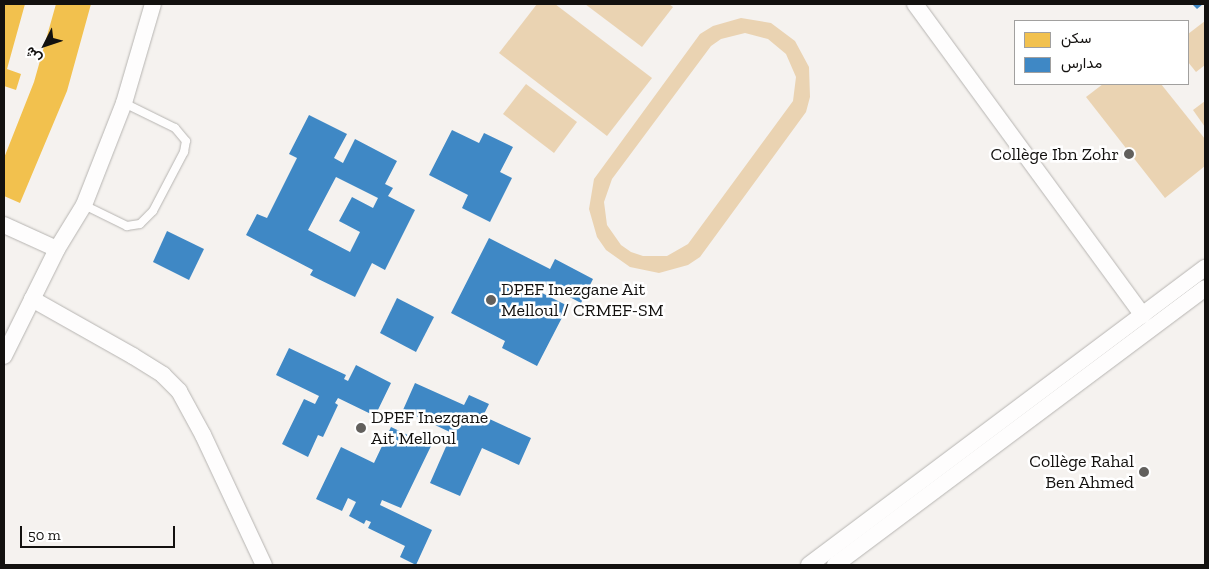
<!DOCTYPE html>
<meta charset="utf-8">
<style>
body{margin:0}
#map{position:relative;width:1209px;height:569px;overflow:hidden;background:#f5f2ef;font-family:"Zilla Slab",Vazirmatn,serif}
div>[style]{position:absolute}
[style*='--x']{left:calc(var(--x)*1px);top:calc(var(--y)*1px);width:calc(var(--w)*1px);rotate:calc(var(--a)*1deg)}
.green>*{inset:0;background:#ead3b2}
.homes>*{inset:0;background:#f2c14e}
.schools>*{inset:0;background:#3f88c5}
.roads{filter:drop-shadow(0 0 1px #b6b4b1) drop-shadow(0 0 1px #b6b4b1)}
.lane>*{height:8px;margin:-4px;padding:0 4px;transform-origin:4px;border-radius:4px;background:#fefdfd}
.street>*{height:16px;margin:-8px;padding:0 8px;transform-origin:8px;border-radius:8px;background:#fefdfd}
.dots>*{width:14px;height:14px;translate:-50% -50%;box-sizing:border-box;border:2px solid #fff;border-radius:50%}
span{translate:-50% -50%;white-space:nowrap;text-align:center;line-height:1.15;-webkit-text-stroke:5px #fff;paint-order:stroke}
.poi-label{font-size:18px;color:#13110f}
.right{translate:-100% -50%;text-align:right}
.left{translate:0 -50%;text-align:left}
.frame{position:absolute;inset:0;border:5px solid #13110f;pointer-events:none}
.legend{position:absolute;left:1014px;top:20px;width:175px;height:65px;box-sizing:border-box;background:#fff;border:1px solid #a1a09f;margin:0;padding:6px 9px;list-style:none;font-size:15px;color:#13110f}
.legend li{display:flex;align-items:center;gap:10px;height:25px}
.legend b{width:25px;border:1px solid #a1a09f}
.north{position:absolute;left:20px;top:20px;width:50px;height:50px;-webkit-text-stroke:4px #fff;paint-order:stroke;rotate:229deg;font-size:14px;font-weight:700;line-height:20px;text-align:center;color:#13110f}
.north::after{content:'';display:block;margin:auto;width:18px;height:22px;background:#13110f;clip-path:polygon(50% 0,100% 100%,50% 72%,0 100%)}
.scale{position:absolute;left:20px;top:526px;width:155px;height:22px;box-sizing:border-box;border:2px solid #13110f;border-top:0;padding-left:6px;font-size:15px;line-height:18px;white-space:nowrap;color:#13110f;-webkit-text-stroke:4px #fff;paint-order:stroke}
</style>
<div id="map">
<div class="green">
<div style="clip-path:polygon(537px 4px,555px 4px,652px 78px,607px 136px,499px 53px)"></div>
<div style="clip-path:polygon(585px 4px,669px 4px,673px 7px,642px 47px)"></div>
<div style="clip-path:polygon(evenodd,741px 18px,771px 23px,795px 41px,809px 67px,810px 97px,806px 112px,700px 257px,688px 265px,659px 273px,630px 267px,606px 250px,597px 237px,589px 209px,594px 179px,700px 34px,713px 26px,741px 18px,745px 33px,768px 39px,786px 54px,796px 77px,793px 101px,688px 244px,667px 256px,643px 256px,631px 252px,621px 245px,607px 225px,604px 202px,612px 179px,711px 46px,721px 39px,745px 33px)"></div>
<div style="clip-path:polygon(1205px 21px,1205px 65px,1196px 72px,1188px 62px,1188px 34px)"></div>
<div style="clip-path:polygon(526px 84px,577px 122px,554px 153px,503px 114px)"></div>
<div style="clip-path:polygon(1103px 84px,1161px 84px,1205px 139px,1205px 166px,1165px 198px,1086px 97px)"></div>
<div style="clip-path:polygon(1205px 101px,1205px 127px,1193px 110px)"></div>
</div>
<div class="homes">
<div style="clip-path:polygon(4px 4px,25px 4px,7px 69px,21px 74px,16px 90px,4px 86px)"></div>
<div style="clip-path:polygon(56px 4px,91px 4px,67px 91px,20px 203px,4px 196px,4px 158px,34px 82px)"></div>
</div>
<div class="schools">
<div style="clip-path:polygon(1192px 4px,1203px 4px,1197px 9px)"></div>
<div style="clip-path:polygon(evenodd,309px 115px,347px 134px,334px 158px,343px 163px,355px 139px,397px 161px,385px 184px,393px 188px,388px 196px,415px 210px,385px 270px,372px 263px,355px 297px,310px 275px,313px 270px,246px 235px,257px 214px,267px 218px,297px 158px,289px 154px,309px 115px,336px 177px,378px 198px,373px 208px,352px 197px,339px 221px,360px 232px,350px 252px,308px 230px,336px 177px)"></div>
<div style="clip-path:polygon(452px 130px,479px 143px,484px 133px,513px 147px,500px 172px,512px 178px,490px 222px,462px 208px,468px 195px,429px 175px)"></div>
<div style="clip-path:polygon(167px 231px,204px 249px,189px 280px,153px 262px)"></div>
<div style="clip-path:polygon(489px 238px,550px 269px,555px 259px,593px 279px,581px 303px,543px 283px,538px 291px,568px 306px,537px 366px,502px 348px,505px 341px,451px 313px)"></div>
<div style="clip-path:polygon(397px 298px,434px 317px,416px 352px,380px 333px)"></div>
<div style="clip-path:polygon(289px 348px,346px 375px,344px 379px,348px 381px,356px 365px,391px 383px,375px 416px,338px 398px,335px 403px,338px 405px,323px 437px,318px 435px,308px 457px,282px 444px,304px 399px,315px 404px,319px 396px,276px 375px)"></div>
<div style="clip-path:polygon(415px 383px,464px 405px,469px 395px,489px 404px,483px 416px,531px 438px,519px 465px,482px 448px,460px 496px,430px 483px,452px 433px,403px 410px)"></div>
<div style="clip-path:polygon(391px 427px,431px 446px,401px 508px,382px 500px,380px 505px,432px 530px,416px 565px,400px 557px,405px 546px,368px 528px,371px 522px,366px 520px,364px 524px,349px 516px,356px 502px,348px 498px,342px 511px,316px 499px,341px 447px,374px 463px)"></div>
</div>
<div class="roads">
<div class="lane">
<div style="--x:84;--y:205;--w:48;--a:26"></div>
<div style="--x:127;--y:226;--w:13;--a:-9"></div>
<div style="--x:140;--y:224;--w:18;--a:-45"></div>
<div style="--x:153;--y:211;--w:67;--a:-62.3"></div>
<div style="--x:184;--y:152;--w:11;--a:-80"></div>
<div style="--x:186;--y:141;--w:17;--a:-130"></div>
<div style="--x:175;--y:128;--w:57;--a:-153.9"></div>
</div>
<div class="street">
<div style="--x:915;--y:4;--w:386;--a:53.8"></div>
<div style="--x:4;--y:225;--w:58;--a:24.4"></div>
<div style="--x:32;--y:299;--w:116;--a:29.4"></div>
<div style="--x:133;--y:356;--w:36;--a:32"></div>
<div style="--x:163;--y:375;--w:23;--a:45"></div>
<div style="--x:179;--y:391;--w:50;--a:61.4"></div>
<div style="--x:203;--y:435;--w:144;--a:64.9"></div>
<div style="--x:4;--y:356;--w:119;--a:-63.6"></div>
<div style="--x:57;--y:249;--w:52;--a:-58.5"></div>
<div style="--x:84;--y:205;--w:110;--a:-68.6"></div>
<div style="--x:124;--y:103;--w:103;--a:-73.7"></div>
<div style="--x:809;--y:565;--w:495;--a:-36.9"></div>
<div style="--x:835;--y:565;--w:462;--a:-36.8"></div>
</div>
</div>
<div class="dots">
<div style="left:1129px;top:154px;background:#62605d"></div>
<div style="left:491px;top:300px;background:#62605d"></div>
<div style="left:361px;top:428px;background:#62605d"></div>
<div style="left:1144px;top:472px;background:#62605d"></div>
</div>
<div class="poi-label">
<span class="right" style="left:1119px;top:154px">Collège Ibn Zohr</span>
<span class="left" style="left:501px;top:300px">DPEF Inezgane Ait<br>Melloul / CRMEF-SM</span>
<span class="left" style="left:371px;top:428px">DPEF Inezgane<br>Ait Melloul</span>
<span class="right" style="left:1134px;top:472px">Collège Rahal<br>Ben Ahmed</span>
</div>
<div class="frame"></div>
<ul class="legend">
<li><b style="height:14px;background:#f2c14e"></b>سكن</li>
<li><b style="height:14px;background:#3f88c5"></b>مدارس</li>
</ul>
<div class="north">ش</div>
<div class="scale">50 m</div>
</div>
